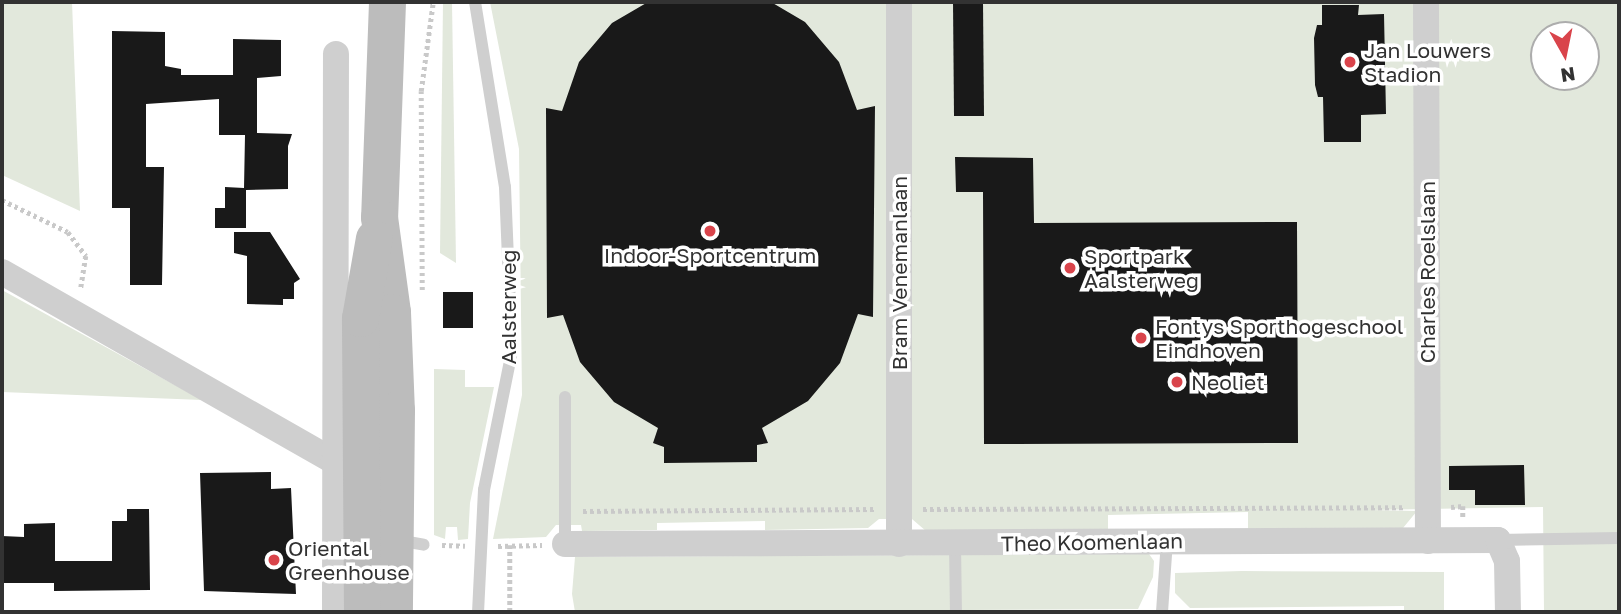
<!DOCTYPE html>
<style>
body{margin:0}
#map{position:relative;width:1621px;height:614px;overflow:hidden;background:#fff;font-family:"Golos Text",sans-serif}
div>[style]{position:absolute}
[style*='--x']{left:calc(var(--x)*1px);top:calc(var(--y)*1px);width:calc(var(--w)*1px);rotate:calc(var(--a)*1deg)}
.green>*{inset:0;background:#e2e8dc}
.building>*{inset:0;background:#191919}
.path>*{height:4.5px;margin-top:-2.25px;transform-origin:0;background:repeating-linear-gradient(90deg,#c9c9c9 0 3.5px,transparent 0 7px)}
.service>*{height:12px;margin:-6px;padding:0 6px;transform-origin:6px;border-radius:6px;background:#cfcfcf}
.minor>*{height:26px;margin:-13px;padding:0 13px;transform-origin:13px;border-radius:13px;background:#cfcfcf}
.secondary>*{height:37px;margin:-18.5px;padding:0 18.5px;transform-origin:18.5px;border-radius:18.5px;background:#bcbcbc}
.dots>*{width:19px;height:19px;translate:-50% -50%;box-sizing:border-box;border:4px solid #fff;border-radius:50%}
span{translate:-50% -50%;white-space:nowrap;text-align:center;line-height:1.15;-webkit-text-stroke:7px #fff;paint-order:stroke}
.poi-label{font-size:21px;color:#323232}
.left{translate:0 -50%;text-align:left}
.street-label{font-size:21px;color:#323232}
.frame{position:absolute;inset:0;border:4px solid #323232;pointer-events:none}
.north{position:absolute;left:1530px;top:21px;width:70px;height:70px;box-sizing:border-box;background:#fff;border:2px solid #adadad;border-radius:50%;rotate:171deg;font-size:19px;font-weight:700;line-height:28px;text-align:center;color:#323232}
.north::after{content:'';display:block;margin:auto;width:24px;height:32px;background:#d9444b;clip-path:polygon(50% 0,100% 100%,50% 72%,0 100%)}
</style>
<div id="map">
<div class="green">
<div style="clip-path:polygon(2px 2px,72px 2px,80px 211px,2px 175px)"></div>
<div style="clip-path:polygon(443px 2px,452px 2px,456px 263px,440px 253px)"></div>
<div style="clip-path:polygon(evenodd,490px 2px,1619px 2px,1619px 612px,1544px 612px,1543px 507px,1371px 510px,1417px 511px,1403px 528px,1248px 529px,1248px 512px,1108px 515px,1108px 530px,926px 531px,912px 519px,879px 519px,868px 528px,765px 530px,765px 521px,657px 523px,657px 530px,582px 531px,581px 525px,556px 525px,546px 537px,493px 539px,522px 395px,519px 149px,490px 2px,1544px 35px,1586px 35px,1586px 77px,1544px 77px,1544px 35px)"></div>
<div style="clip-path:polygon(2px 290px,202px 400px,2px 392px)"></div>
<div style="clip-path:polygon(434px 369px,465px 370px,465px 387px,494px 387px,470px 503px,468px 539px,458px 540px,457px 527px,446px 527px,445px 539px,434px 535px)"></div>
<div style="clip-path:polygon(1149px 554px,1154px 561px,1153px 577px,1138px 609px,575px 612px,572px 594px,575px 557px)"></div>
<div style="clip-path:polygon(1242px 571px,1444px 572px,1444px 612px,1404px 612px,1404px 606px,1190px 608px,1175px 593px,1175px 573px)"></div>
</div>
<div class="building">
<div style="clip-path:polygon(648px 2px,771px 2px,805px 22px,839px 62px,857px 110px,875px 106px,873px 317px,858px 314px,840px 363px,808px 401px,762px 428px,768px 443px,757px 445px,757px 462px,664px 463px,664px 447px,653px 443px,658px 428px,614px 402px,580px 362px,563px 315px,547px 318px,546px 108px,562px 111px,579px 62px,612px 23px)"></div>
<div style="clip-path:polygon(953px 2px,983px 2px,984px 116px,954px 116px)"></div>
<div style="clip-path:polygon(1322px 5px,1359px 5px,1358px 15px,1384px 14px,1386px 114px,1361px 115px,1361px 142px,1324px 142px,1323px 97px,1318px 97px,1315px 85px,1314px 38px,1317px 25px,1322px 25px)"></div>
<div style="clip-path:polygon(112px 31px,165px 32px,165px 66px,181px 69px,181px 75px,233px 75px,233px 39px,281px 40px,281px 76px,257px 78px,257px 133px,292px 134px,288px 146px,288px 189px,246px 190px,246px 228px,215px 228px,215px 208px,225px 208px,225px 187px,244px 188px,245px 135px,219px 135px,219px 99px,146px 104px,146px 167px,164px 167px,162px 285px,130px 285px,130px 208px,112px 208px)"></div>
<div style="clip-path:polygon(955px 157px,1033px 158px,1034px 223px,1297px 222px,1298px 443px,984px 444px,983px 192px,956px 192px)"></div>
<div style="clip-path:polygon(234px 232px,270px 232px,300px 279px,294px 283px,294px 299px,283px 299px,283px 305px,247px 304px,247px 256px,234px 253px)"></div>
<div style="clip-path:polygon(443px 292px,473px 292px,473px 328px,443px 328px)"></div>
<div style="clip-path:polygon(1524px 465px,1525px 505px,1475px 505px,1475px 490px,1449px 490px,1449px 466px)"></div>
<div style="clip-path:polygon(271px 472px,271px 489px,291px 488px,296px 594px,204px 591px,200px 473px)"></div>
<div style="clip-path:polygon(127px 509px,149px 509px,150px 590px,54px 591px,54px 583px,2px 583px,2px 536px,24px 537px,24px 524px,55px 523px,55px 561px,112px 561px,112px 521px,127px 521px)"></div>
</div>
<div class="path">
<div style="--x:2;--y:200;--w:73;--a:25.9"></div>
<div style="--x:68;--y:232;--w:30;--a:53"></div>
<div style="--x:86;--y:256;--w:32;--a:99"></div>
<div style="--x:422;--y:290;--w:199;--a:-90.3"></div>
<div style="--x:421;--y:91;--w:90;--a:-82.3"></div>
<div style="--x:1451;--y:507;--w:12;--a:-5"></div>
<div style="--x:1463;--y:506;--w:12;--a:90"></div>
<div style="--x:923;--y:509;--w:481;--a:-0.2"></div>
<div style="--x:583;--y:511;--w:293;--a:-0.4"></div>
<div style="--x:442;--y:545;--w:23;--a:2"></div>
<div style="--x:510;--y:545;--w:67;--a:90"></div>
<div style="--x:498;--y:546;--w:44;--a:-1.3"></div>
</div>
<div class="service">
<div style="--x:475;--y:2;--w:187;--a:80.8"></div>
<div style="--x:505;--y:187;--w:164;--a:87.6"></div>
<div style="--x:512;--y:351;--w:142;--a:101.4"></div>
<div style="--x:484;--y:490;--w:122;--a:92.8"></div>
<div style="--x:565;--y:397;--w:147;--a:90"></div>
<div style="--x:397;--y:540;--w:27;--a:10"></div>
<div style="--x:1498;--y:540;--w:121;--a:-0.9"></div>
<div style="--x:955;--y:543;--w:69;--a:89.2"></div>
<div style="--x:1162;--y:612;--w:71;--a:-86"></div>
</div>
<div class="minor">
<div style="--x:899;--y:2;--w:542;--a:90"></div>
<div style="--x:1426;--y:2;--w:539;--a:89.79"></div>
<div style="--x:2;--y:272;--w:381;--a:29.7"></div>
<div style="--x:333;--y:461;--w:12;--a:9"></div>
<div style="--x:565;--y:544;--w:933;--a:-0.25"></div>
<div style="--x:1498;--y:540;--w:23;--a:67"></div>
<div style="--x:1507;--y:561;--w:51;--a:88.9"></div>
<div style="--x:335;--y:612;--w:558;--a:-89.9"></div>
</div>
<div class="secondary">
<div style="--x:387;--y:2;--w:215;--a:92.1"></div>
<div style="--x:379;--y:217;--w:96;--a:82.2"></div>
<div style="--x:392;--y:312;--w:98;--a:87.7"></div>
<div style="--x:396;--y:410;--w:202;--a:90.6"></div>
<div style="--x:362;--y:612;--w:294;--a:-90.4"></div>
<div style="--x:360;--y:318;--w:81;--a:-80.1"></div>
</div>
<div class="dots">
<div style="left:1350px;top:62px;background:#d9444b"></div>
<div style="left:710px;top:231px;background:#d9444b"></div>
<div style="left:1070px;top:268px;background:#d9444b"></div>
<div style="left:1141px;top:338px;background:#d9444b"></div>
<div style="left:1177px;top:382px;background:#d9444b"></div>
<div style="left:274px;top:560px;background:#d9444b"></div>
</div>
<div class="poi-label">
<span class="left" style="left:1364px;top:62px">Jan Louwers<br>Stadion</span>
<span style="left:710px;top:255px">Indoor-Sportcentrum</span>
<span class="left" style="left:1084px;top:268px">Sportpark<br>Aalsterweg</span>
<span class="left" style="left:1155px;top:338px">Fontys Sporthogeschool<br>Eindhoven</span>
<span class="left" style="left:1191px;top:382px">Neoliet</span>
<span class="left" style="left:288px;top:560px">Oriental<br>Greenhouse</span>
</div>
<div class="street-label">
<span style="left:1427px;top:272px;rotate:-90deg">Charles Roelslaan</span>
<span style="left:899px;top:273px;rotate:-90deg">Bram Venemanlaan</span>
<span style="left:508px;top:307px;rotate:-90deg">Aalsterweg</span>
<span style="left:1092px;top:542px;rotate:-1deg">Theo Koomenlaan</span>
</div>
<div class="frame"></div>
<div class="north">N</div>
</div>
